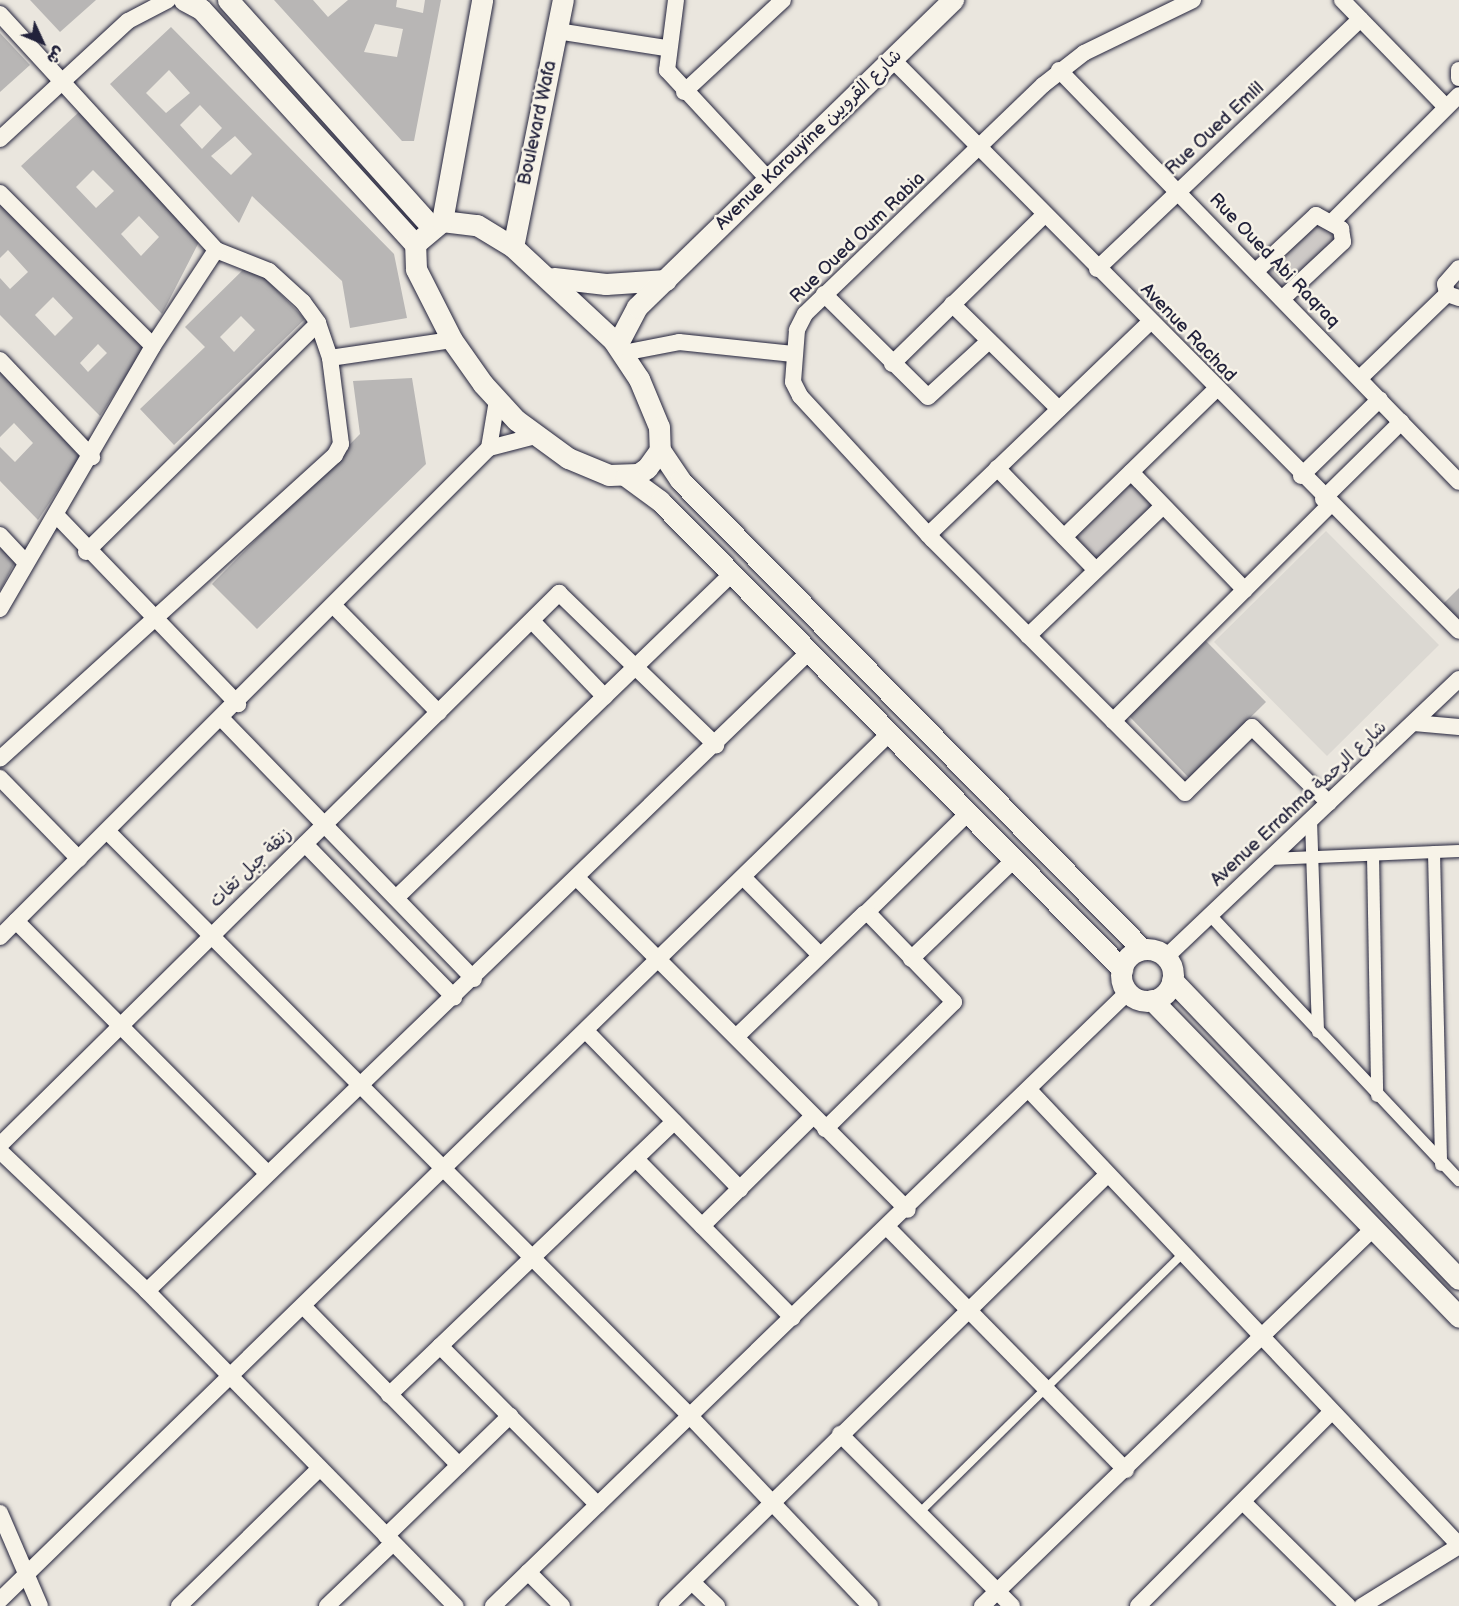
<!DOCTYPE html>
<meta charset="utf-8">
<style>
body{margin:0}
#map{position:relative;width:1459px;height:1606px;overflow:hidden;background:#eae6de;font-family:"Balsamiq Sans","Playpen Sans Arabic",sans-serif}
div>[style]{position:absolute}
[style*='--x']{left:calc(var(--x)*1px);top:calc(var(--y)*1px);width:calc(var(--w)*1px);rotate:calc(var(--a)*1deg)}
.built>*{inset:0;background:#dbd8d2}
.green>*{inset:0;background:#cdc9c6}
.building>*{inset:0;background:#b8b6b5}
.roads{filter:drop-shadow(0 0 2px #22223b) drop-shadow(0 0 2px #22223b)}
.service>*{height:8px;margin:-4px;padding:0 4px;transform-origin:4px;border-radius:4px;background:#f7f3e8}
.pedestrian>*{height:12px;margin:-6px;padding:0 6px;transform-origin:6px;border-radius:6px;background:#f7f3e8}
.minor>*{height:16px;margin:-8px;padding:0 8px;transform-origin:8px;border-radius:8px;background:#f7f3e8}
.tertiary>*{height:21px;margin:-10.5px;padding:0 10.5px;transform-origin:10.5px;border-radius:10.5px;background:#f7f3e8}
.tertiary>.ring{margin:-10.5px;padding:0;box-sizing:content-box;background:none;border:21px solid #f7f3e8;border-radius:50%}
span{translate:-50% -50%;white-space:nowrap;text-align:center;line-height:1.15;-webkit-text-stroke:5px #f7f3e8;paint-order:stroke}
.street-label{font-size:18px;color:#22223b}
.north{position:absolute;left:12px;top:12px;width:60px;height:60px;-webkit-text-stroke:4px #f7f3e8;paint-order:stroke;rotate:134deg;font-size:16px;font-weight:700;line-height:24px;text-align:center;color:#22223b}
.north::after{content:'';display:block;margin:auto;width:21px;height:27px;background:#22223b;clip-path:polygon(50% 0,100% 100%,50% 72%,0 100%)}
</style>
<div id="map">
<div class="built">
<div style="clip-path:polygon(1326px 531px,1439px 645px,1327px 756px,1214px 642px)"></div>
</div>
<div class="green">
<div style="clip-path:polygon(1316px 215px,1344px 234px,1282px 299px,1256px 271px)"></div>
<div style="clip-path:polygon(1131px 472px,1163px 506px,1096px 570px,1064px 537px)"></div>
</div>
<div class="building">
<div style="clip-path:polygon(30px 0,96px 0,60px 32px)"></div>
<div style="clip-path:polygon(evenodd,274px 0,313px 0,328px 17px,348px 0,397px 0,396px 7px,423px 13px,425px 0,441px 0,414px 141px,402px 141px,274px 0,375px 24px,403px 29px,397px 57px,364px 52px,375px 24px)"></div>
<div style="clip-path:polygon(evenodd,171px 27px,394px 254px,407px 318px,350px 328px,342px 281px,252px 196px,239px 223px,110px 84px,171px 27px,169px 70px,190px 93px,166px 113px,146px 93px,169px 70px,171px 27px,200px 105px,222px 128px,202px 149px,180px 125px,200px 105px,171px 27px,235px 136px,252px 154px,231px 175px,211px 156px,235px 136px)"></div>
<div style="clip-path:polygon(0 33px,30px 65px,0 92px)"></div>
<div style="clip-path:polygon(evenodd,79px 112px,199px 242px,162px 314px,21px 166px,79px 112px,93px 170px,114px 191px,96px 208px,76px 187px,93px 170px,79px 112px,139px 216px,159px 237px,141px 256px,121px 234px,139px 216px)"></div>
<div style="clip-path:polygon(evenodd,0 201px,145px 347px,100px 416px,0 315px,0 278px,10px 289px,28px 272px,8px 250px,0 258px,0 201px,53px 297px,73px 318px,55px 336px,35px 315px,53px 297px,0 201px,98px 344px,107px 353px,88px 372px,80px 363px,98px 344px)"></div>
<div style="clip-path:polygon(evenodd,250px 263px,305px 319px,174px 445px,140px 409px,205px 347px,185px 327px,250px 263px,241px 316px,255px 330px,234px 352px,220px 337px,241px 316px)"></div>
<div style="clip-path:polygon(0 368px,80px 457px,38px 520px,0 481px,0 447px,15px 462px,33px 443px,14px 423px,0 437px)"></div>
<div style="clip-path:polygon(412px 378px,426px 464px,257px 629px,212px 584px,360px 434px,353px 381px)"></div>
<div style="clip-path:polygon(0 538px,17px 558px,0 591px)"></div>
<div style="clip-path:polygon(1459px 588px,1459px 621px,1443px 604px)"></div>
<div style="clip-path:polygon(1206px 641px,1266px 702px,1189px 778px,1129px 716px)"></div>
</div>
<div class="roads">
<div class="service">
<div style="--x:919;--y:1513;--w:371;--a:-44.5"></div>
</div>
<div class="pedestrian">
<div style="--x:1311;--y:820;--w:212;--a:88.1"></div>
<div style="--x:1434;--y:852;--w:313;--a:88.7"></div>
<div style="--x:1373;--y:855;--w:241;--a:89"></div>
<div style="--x:1270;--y:859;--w:189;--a:-2.4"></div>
<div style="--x:1210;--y:915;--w:364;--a:46.8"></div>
</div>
<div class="minor">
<div style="--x:676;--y:0;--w:71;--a:97.3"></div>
<div style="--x:667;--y:70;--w:150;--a:47.2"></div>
<div style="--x:1193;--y:0;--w:121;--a:154.1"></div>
<div style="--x:1084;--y:53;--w:52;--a:142"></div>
<div style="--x:1043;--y:85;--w:330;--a:136.1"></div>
<div style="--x:805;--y:314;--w:18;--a:117"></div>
<div style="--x:797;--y:330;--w:52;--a:94.4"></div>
<div style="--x:793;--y:382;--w:16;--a:63"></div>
<div style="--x:800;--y:396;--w:196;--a:47.3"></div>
<div style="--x:933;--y:540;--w:357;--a:45.1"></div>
<div style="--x:1185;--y:793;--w:94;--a:-44.6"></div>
<div style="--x:1252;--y:727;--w:108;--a:44.6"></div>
<div style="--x:1342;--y:0;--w:149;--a:45.8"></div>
<div style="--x:0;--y:14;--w:320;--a:47.5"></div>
<div style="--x:216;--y:250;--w:57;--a:21.6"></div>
<div style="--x:269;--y:271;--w:46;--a:42.4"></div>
<div style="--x:303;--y:302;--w:26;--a:54"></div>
<div style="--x:318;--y:323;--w:37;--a:71"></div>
<div style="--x:330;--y:358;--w:87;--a:82.7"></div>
<div style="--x:341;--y:444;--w:13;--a:119"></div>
<div style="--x:335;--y:455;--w:452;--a:137.8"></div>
<div style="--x:557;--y:31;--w:110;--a:8.9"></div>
<div style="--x:892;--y:59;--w:805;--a:45.25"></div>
<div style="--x:1059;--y:70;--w:574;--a:45.85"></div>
<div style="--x:1459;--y:70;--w:8;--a:90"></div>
<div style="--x:684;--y:92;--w:135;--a:-42.9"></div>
<div style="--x:0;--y:139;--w:174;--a:-42.7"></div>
<div style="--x:128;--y:21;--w:45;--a:-27.7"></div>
<div style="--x:0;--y:193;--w:216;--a:45"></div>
<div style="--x:1333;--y:221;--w:178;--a:-45"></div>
<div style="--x:1097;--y:269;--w:363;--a:-43.5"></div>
<div style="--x:1256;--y:271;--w:82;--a:-43"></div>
<div style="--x:1316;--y:215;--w:29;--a:29"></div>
<div style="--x:1341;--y:229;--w:13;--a:81"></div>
<div style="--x:1343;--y:242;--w:83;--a:136.9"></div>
<div style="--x:824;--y:294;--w:146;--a:44.7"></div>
<div style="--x:928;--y:397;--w:83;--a:-42.6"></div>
<div style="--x:1447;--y:294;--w:10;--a:-101"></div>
<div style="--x:1445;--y:284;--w:21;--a:-49"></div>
<div style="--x:952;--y:304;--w:150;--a:44.5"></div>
<div style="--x:623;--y:353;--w:57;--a:-11.1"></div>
<div style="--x:679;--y:342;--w:115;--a:6"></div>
<div style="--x:330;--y:358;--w:123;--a:-8.4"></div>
<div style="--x:0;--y:360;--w:134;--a:46.5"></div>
<div style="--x:892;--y:364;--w:213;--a:-44.4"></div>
<div style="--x:1360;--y:378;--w:121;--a:-44"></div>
<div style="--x:1447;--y:294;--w:13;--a:18"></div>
<div style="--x:489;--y:448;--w:49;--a:-80.5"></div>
<div style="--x:997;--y:468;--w:142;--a:45.9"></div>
<div style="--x:1131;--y:472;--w:164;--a:46"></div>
<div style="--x:1301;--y:476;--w:110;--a:-44.3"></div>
<div style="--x:1323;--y:499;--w:110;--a:-44.6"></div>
<div style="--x:58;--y:517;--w:260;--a:46.1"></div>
<div style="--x:0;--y:535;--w:38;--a:47"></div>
<div style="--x:928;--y:535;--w:308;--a:-43.8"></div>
<div style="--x:1064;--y:537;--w:212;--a:-44.2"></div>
<div style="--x:86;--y:552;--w:326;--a:-44.6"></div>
<div style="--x:335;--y:607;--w:148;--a:45.5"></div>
<div style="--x:0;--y:609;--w:304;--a:-59.8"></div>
<div style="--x:153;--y:346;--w:115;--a:-56.7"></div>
<div style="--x:532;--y:621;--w:105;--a:46.2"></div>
<div style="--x:1028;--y:636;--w:187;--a:-43.9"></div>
<div style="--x:222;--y:719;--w:362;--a:45.9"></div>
<div style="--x:1113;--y:721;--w:306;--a:-44.9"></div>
<div style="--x:1414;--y:723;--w:45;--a:5.1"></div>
<div style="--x:0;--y:778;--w:113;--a:45.7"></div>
<div style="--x:108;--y:832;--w:823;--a:45.1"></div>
<div style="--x:689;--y:1415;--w:263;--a:46.5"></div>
<div style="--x:305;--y:844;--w:214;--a:45.8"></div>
<div style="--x:744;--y:878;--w:108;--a:45.4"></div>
<div style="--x:578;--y:879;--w:467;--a:45.1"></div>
<div style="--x:396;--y:898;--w:468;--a:-44"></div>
<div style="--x:866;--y:913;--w:141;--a:-44.4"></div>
<div style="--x:16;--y:921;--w:356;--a:45.1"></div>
<div style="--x:0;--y:937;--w:692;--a:-45"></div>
<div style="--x:489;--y:448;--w:48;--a:-14.6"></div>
<div style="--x:1166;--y:957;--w:404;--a:-43.5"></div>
<div style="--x:911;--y:959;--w:143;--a:-43.9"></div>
<div style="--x:586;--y:1031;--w:221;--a:45.7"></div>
<div style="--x:736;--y:1037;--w:178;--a:-43.9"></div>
<div style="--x:864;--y:914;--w:6;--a:9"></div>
<div style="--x:870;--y:915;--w:121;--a:46"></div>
<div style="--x:954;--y:1002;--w:181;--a:135.4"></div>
<div style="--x:1029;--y:1090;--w:626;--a:46.62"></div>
<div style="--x:0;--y:1145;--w:786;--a:-44.64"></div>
<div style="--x:559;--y:593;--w:219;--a:44.1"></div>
<div style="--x:0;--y:1151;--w:203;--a:43.6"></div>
<div style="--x:147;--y:1291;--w:441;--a:45.6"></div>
<div style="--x:636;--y:1159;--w:223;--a:45.4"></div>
<div style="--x:702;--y:1226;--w:156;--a:-44.7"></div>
<div style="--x:889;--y:1229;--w:338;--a:45.5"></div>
<div style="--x:147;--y:1291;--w:920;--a:-43.99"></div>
<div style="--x:305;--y:1308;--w:220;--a:45.6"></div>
<div style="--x:440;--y:1346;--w:224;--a:45.2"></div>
<div style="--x:389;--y:1395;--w:395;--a:-43.8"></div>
<div style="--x:840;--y:1434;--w:243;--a:45"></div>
<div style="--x:1243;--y:1502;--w:148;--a:44.7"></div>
<div style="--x:0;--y:1513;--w:101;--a:66.7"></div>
<div style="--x:386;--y:1536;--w:173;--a:-44.1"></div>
<div style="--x:528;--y:1572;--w:48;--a:45"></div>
<div style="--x:692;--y:1582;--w:35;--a:44"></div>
<div style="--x:0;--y:1600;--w:1242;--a:-44.25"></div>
<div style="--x:179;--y:1606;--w:197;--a:-44.4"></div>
<div style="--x:327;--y:1606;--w:91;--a:-43.7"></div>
<div style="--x:493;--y:1606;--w:883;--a:-44.04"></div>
<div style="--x:667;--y:1606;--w:617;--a:-44.41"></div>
<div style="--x:982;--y:1606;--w:543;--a:-43.96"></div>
<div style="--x:1138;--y:1606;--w:274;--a:-45.1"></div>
<div style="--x:1362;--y:1606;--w:114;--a:-31.7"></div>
</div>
<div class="tertiary">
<div style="--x:184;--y:0;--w:19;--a:28"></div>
<div style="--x:201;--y:9;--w:318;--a:47.7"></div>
<div style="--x:228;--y:0;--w:305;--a:48.1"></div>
<div style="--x:442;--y:221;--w:35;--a:7"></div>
<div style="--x:477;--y:225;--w:42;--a:31.4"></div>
<div style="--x:513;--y:247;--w:137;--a:42.9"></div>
<div style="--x:613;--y:340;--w:47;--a:56.3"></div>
<div style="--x:639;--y:379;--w:52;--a:67.4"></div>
<div style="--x:659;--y:427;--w:23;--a:88"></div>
<div style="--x:660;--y:450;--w:22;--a:126"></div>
<div style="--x:647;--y:468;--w:11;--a:146"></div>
<div style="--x:638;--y:474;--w:29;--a:178"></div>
<div style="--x:609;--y:475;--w:44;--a:-157.5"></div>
<div style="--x:568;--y:458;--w:64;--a:-143.8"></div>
<div style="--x:516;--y:420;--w:49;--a:-132.5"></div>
<div style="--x:483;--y:384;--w:54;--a:-125.2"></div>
<div style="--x:452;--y:340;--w:80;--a:-116.9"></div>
<div style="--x:416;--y:269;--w:25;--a:-92"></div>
<div style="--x:415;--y:244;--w:35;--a:-40"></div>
<div style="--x:442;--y:221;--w:225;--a:-79.7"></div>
<div style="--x:513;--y:247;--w:252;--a:-78.6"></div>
<div style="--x:554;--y:278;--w:52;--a:6.6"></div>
<div style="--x:606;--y:284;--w:60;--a:-3.8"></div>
<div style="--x:617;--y:345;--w:43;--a:-62.2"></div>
<div style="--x:637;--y:307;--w:441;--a:-44.2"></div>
<div style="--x:660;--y:450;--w:36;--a:56"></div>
<div style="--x:680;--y:480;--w:658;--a:45.43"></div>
<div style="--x:626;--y:476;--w:42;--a:36.3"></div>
<div style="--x:660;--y:501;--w:658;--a:45.37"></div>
<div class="ring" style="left:1121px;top:949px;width:31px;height:31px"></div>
<div style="--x:1172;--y:980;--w:414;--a:46.2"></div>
<div style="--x:1152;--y:1000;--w:441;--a:45.9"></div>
</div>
</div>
<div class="street-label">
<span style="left:538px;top:123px;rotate:-78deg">Boulevard Wafa</span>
<span style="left:1215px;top:129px;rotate:-43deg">Rue Oued Emlil</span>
<span style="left:809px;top:140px;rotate:-44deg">Avenue Karouyine شارع القرويين</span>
<span style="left:858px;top:238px;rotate:-44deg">Rue Oued Oum Rabia</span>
<span style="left:1274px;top:261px;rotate:46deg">Rue Oued Abi Raqraq</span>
<span style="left:1188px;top:333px;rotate:46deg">Avenue Rachad</span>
<span style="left:1299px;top:804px;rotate:-43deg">Avenue Errahma شارع الرحمة</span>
<span style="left:251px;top:868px;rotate:-44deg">زنقة جبل تغات</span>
</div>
<div class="north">ش</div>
</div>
